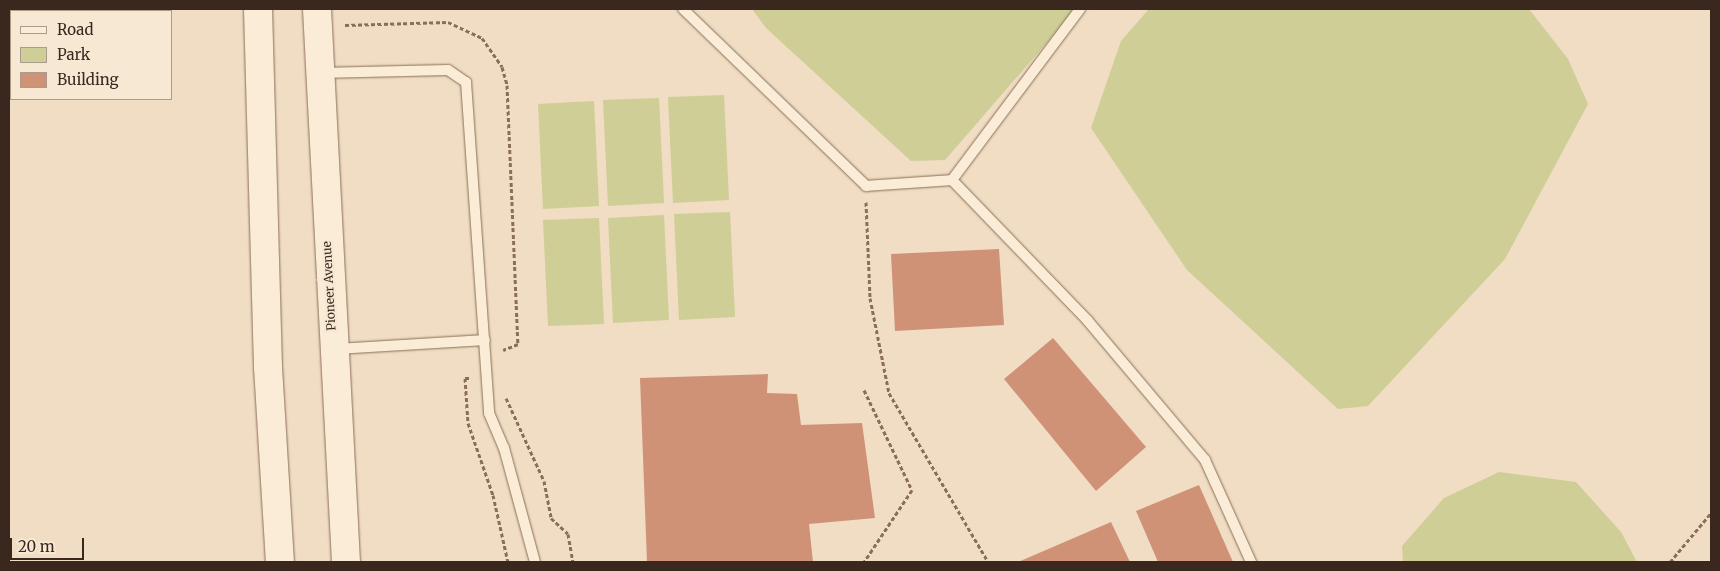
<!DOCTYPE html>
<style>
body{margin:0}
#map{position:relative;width:1720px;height:571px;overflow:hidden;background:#f0ddc3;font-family:Merriweather,serif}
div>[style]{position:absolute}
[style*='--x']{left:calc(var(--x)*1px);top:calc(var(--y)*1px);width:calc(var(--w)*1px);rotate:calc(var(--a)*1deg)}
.green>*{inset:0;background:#cece96}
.building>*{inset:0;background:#cf9277}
.path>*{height:3px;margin-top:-1.5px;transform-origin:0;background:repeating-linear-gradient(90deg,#8b6e59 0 4px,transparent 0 6.5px)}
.roads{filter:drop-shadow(0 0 1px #8b6e59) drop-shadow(0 0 1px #8b6e59)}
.lane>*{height:10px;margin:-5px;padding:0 5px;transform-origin:5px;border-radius:5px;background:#faecd6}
.secondary>*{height:28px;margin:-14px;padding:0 14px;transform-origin:14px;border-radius:14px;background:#faecd6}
span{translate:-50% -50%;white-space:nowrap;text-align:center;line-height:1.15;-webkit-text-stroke:5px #f7e8d3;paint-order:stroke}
.street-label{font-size:12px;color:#3a281e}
.frame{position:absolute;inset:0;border:10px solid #3a281e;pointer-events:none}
.legend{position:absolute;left:10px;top:10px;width:162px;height:90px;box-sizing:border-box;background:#f7e8d3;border:1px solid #ab9b8b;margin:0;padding:6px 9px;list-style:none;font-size:15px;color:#3a281e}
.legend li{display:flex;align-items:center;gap:10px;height:25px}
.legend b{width:25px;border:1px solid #ab9b8b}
.scale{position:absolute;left:10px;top:538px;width:74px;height:22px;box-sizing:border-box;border:2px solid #3a281e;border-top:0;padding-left:6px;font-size:15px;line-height:18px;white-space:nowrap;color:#3a281e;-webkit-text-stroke:4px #f7e8d3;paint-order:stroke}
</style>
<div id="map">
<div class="green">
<div style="clip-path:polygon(752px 9px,1076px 9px,945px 160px,911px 161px,766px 28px)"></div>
<div style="clip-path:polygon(1149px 9px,1529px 9px,1568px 59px,1588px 104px,1505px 259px,1368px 406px,1338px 409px,1187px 270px,1091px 128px,1121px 41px)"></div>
<div style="clip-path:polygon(724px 95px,729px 200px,673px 203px,668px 97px)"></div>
<div style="clip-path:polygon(659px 98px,664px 203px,608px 206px,603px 100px)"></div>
<div style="clip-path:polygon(594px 101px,599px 206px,543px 209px,538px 104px)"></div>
<div style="clip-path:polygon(730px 212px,735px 317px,679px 320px,674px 214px)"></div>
<div style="clip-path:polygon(664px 215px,669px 320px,613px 323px,608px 218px)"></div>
<div style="clip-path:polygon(599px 218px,604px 324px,548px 326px,543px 220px)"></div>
<div style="clip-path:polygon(1499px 472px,1576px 482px,1621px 532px,1637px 562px,1403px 562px,1402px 546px,1444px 498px)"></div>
</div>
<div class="building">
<div style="clip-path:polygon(999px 249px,1004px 325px,895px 331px,891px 254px)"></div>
<div style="clip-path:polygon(1053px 338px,1146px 447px,1096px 491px,1004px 379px)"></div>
<div style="clip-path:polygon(768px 374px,767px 393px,797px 394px,801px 425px,862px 423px,875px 518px,809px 524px,813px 562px,647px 562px,640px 378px)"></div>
<div style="clip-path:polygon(1199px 485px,1233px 562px,1158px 562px,1136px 511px)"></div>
<div style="clip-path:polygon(1111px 522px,1130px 562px,1018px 562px)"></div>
</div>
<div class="path">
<div style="--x:345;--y:25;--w:103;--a:-1.7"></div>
<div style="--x:448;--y:22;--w:38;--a:25"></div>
<div style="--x:482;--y:38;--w:35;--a:55"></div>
<div style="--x:502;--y:67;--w:19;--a:74"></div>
<div style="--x:507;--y:85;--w:259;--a:87.6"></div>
<div style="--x:518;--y:344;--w:16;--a:158"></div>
<div style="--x:866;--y:202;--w:96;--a:87.6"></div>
<div style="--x:870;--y:298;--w:97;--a:78.7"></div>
<div style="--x:889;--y:393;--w:196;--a:59.6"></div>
<div style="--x:469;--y:378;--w:4;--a:180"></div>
<div style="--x:465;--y:378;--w:45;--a:86.2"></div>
<div style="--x:468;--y:423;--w:76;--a:70.9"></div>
<div style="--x:493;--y:495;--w:69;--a:77.4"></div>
<div style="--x:864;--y:390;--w:111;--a:64.4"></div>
<div style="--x:912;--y:490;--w:87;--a:123.7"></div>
<div style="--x:506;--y:398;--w:91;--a:65.4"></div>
<div style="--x:544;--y:481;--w:38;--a:79"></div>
<div style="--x:551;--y:518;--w:23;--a:43"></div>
<div style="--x:568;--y:534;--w:28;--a:80"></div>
<div style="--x:1670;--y:562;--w:64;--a:-50.1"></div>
</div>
<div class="roads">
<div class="lane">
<div style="--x:683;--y:9;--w:255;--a:44"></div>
<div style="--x:866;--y:186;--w:86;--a:-4"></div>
<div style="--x:952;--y:180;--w:196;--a:46"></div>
<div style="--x:1088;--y:321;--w:182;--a:49.9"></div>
<div style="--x:1205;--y:460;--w:112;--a:65.7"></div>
<div style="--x:320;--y:73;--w:128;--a:-1.3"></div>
<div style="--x:448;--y:70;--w:22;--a:34"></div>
<div style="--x:466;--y:82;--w:332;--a:86"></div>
<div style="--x:489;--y:413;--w:38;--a:67"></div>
<div style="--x:504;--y:448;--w:118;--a:74.8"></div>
<div style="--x:952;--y:180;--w:214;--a:-53.2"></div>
<div style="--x:337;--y:349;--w:148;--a:-3.5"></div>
</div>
<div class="secondary">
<div style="--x:258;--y:9;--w:358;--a:88.4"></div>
<div style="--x:268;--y:367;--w:195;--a:86.5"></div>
<div style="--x:317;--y:9;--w:554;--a:87"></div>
</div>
</div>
<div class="street-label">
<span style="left:329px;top:286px;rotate:-93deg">Pioneer Avenue</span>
</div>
<div class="frame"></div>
<ul class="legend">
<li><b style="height:6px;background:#faecd6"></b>Road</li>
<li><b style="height:14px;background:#cece96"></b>Park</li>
<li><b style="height:14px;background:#cf9277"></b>Building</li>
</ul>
<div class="scale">20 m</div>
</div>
